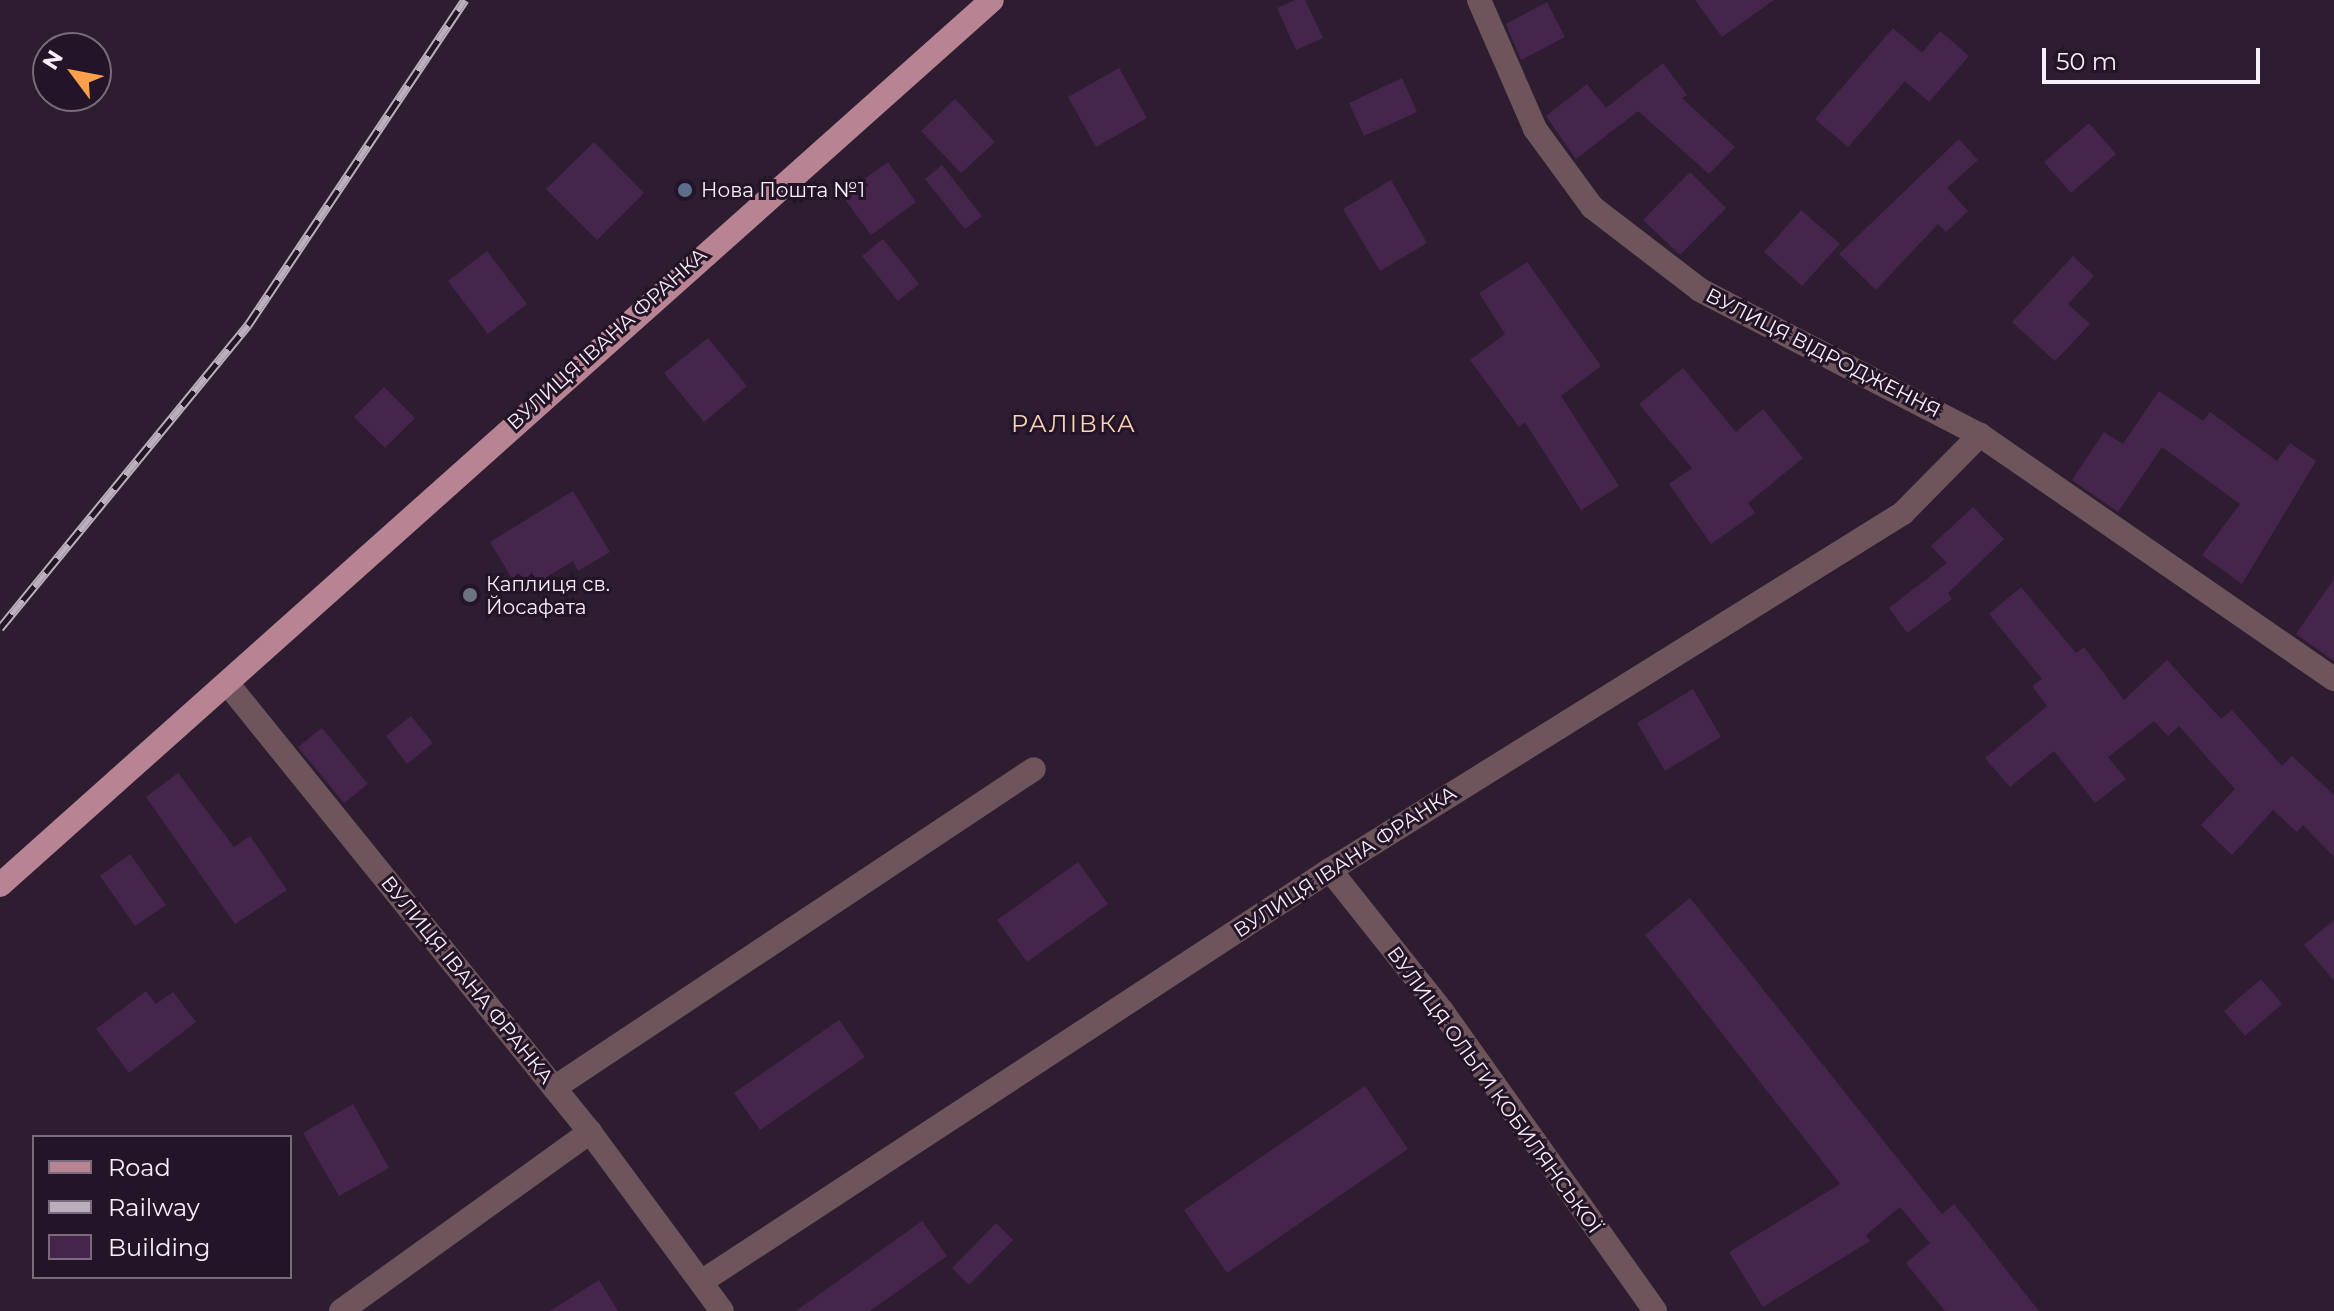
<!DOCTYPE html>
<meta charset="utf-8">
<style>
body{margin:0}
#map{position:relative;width:2334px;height:1311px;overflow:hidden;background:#2e1d31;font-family:Montserrat,sans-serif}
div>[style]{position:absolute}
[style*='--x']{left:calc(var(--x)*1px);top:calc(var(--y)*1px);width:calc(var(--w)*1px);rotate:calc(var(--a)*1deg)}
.building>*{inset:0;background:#46254d}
.minor>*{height:24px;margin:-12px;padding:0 12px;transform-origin:12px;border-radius:12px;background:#6e555c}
.major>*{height:24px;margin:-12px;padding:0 12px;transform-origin:12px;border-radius:12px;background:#b88493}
.rail>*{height:9px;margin-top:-4.5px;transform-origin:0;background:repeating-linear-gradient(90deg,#241427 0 18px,#bbafbe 0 36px);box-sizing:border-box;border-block:2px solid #bbafbe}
.dots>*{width:22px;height:22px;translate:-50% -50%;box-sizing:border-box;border:4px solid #241427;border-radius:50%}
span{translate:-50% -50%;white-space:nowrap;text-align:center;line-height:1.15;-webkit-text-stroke:6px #241427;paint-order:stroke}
.poi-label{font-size:20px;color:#f9eefb}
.left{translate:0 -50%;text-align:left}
.street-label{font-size:20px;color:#f9eefb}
.quarter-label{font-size:24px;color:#fbd5b5;letter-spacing:2px}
.legend{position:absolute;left:32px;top:1135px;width:260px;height:144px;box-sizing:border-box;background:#241427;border:2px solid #796b7c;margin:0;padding:10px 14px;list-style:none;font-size:24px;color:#f9eefb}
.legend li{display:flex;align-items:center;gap:16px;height:40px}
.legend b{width:40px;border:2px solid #796b7c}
.north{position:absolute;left:32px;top:32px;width:80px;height:80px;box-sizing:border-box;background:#241427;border:2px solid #796b7c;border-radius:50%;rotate:302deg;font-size:22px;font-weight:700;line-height:32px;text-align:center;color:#f9eefb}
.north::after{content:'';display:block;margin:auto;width:28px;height:36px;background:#f8a04c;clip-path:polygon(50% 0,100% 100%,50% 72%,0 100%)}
.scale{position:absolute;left:2042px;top:48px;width:218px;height:36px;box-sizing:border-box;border:4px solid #f9eefb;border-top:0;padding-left:10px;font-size:24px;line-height:28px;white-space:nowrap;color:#f9eefb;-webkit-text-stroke:6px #241427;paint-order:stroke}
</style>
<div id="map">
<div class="building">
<div style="clip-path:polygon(1295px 0,1305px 0,1323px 38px,1296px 50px,1277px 8px)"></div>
<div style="clip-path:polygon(1695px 0,1774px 0,1722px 37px)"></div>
<div style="clip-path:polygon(1547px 2px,1565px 37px,1521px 60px,1506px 24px)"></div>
<div style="clip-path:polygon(1893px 28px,1922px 53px,1940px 31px,1969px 56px,1929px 102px,1905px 81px,1848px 147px,1815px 119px)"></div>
<div style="clip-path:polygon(1663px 63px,1687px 95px,1682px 98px,1735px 147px,1709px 174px,1638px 111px,1576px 159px,1546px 116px,1587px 84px,1606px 108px)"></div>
<div style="clip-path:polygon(1119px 68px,1147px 118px,1096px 147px,1068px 97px)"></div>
<div style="clip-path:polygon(1402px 78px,1417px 112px,1364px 136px,1349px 103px)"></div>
<div style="clip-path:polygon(955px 99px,995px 142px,961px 173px,921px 131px)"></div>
<div style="clip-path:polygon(2089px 123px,2116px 154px,2071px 193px,2044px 162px)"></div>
<div style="clip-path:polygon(1959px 139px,1978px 160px,1947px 188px,1968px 211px,1946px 232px,1938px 224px,1876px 290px,1839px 254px)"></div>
<div style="clip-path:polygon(594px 142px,644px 193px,597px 240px,546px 189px)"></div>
<div style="clip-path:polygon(888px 162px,916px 202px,871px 235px,842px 195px)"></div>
<div style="clip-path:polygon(942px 165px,982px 216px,965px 229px,925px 179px)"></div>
<div style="clip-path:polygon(1690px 172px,1726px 208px,1680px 255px,1643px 220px)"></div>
<div style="clip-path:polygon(1391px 180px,1427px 243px,1380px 271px,1343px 209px)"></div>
<div style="clip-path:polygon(1801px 210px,1840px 244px,1802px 286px,1764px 252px)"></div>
<div style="clip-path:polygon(883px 239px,919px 284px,898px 301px,862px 256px)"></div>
<div style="clip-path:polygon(487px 251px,527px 304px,488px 334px,448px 281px)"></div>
<div style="clip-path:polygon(2073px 256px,2094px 276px,2068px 304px,2090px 324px,2055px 361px,2012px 322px)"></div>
<div style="clip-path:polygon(1527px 262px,1601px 366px,1561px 396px,1619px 486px,1581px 510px,1525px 422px,1519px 427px,1470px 360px,1505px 334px,1479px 293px)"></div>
<div style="clip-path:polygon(708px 338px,747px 386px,704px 422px,664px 373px)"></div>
<div style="clip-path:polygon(1683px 368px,1736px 432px,1763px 409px,1803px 458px,1748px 503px,1755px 513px,1711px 544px,1669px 484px,1692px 468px,1639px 404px)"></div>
<div style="clip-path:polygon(384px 387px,415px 418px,385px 448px,354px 417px)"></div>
<div style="clip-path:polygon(2159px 391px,2203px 421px,2210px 412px,2277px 461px,2290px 443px,2316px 461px,2242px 584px,2202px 555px,2240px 504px,2162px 447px,2118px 512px,2072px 480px,2104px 432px,2123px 444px)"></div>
<div style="clip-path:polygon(573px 491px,610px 552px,578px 571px,573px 561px,521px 593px,490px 542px)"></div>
<div style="clip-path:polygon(1973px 507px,2004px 539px,1948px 593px,1952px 599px,1907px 633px,1889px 608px,1947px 563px,1931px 546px)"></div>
<div style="clip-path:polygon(2334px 579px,2334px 661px,2296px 634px)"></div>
<div style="clip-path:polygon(2021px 587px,2076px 653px,2084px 647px,2124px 700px,2167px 660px,2221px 719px,2232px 710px,2282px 766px,2292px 756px,2334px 795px,2334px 857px,2303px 825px,2297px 832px,2273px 810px,2232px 855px,2201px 825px,2235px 789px,2179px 726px,2168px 736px,2154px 721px,2108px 757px,2126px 779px,2095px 803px,2054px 751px,2010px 787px,1985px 758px,2047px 706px,2032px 686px,2042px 679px,1989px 614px)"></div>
<div style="clip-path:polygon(1693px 689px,1721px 737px,1665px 771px,1637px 723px)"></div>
<div style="clip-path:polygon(411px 716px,433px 743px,407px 764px,386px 736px)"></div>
<div style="clip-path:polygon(322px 728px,368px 784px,344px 803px,298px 747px)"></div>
<div style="clip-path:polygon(178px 773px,234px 847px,250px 836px,287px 890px,235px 924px,146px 797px)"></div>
<div style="clip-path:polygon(130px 854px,166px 905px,135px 926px,100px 876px)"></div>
<div style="clip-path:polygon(1078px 862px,1108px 904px,1027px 962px,997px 920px)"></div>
<div style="clip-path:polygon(1690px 898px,1942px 1214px,1954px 1204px,2039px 1311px,1945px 1311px,1906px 1263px,1930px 1243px,1900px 1207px,1866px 1235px,1870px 1241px,1763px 1307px,1729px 1252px,1840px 1184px,1645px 935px)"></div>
<div style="clip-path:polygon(2334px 920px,2334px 981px,2304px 945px)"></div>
<div style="clip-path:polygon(2261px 979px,2282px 1004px,2245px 1036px,2224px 1011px)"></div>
<div style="clip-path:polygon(146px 991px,156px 1004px,173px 992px,196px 1022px,129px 1073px,96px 1029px)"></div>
<div style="clip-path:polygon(839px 1020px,865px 1057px,760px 1130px,734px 1093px)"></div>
<div style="clip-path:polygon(1365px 1086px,1408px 1149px,1227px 1273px,1184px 1210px)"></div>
<div style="clip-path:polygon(353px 1104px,389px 1168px,339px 1196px,303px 1133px)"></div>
<div style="clip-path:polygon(922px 1221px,947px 1256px,870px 1311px,796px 1311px)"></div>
<div style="clip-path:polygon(996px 1223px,1013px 1240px,969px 1285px,952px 1268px)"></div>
<div style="clip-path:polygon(599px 1280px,618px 1311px,550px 1311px)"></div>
</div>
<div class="minor">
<div style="--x:1479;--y:0;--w:141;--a:66.5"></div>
<div style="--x:1535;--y:129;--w:97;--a:53.8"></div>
<div style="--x:1592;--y:207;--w:136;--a:37.5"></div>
<div style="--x:1700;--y:290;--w:315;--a:27.4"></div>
<div style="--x:1980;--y:435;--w:430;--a:34.6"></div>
<div style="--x:227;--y:683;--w:577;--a:51.05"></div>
<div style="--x:590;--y:1132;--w:222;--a:53.6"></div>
<div style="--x:1330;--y:870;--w:180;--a:51.5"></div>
<div style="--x:1442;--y:1011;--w:368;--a:54.6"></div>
<div style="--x:554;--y:1088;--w:576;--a:-33.61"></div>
<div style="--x:701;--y:1282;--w:752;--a:-33.23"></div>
<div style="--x:1330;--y:870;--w:675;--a:-31.92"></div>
<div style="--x:1903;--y:513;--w:110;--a:-45.4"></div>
<div style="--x:341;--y:1311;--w:307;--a:-35.7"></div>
</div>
<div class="major">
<div style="--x:0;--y:885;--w:1329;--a:-41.74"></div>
</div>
<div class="rail">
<div style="--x:0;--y:628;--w:392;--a:-50.7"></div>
<div style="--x:248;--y:325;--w:391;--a:-56.3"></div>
</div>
<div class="dots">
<div style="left:685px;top:190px;background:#5c6f8a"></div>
<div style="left:470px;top:595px;background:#6b7280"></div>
</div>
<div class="poi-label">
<span class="left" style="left:701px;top:190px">Нова Пошта №1</span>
<span class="left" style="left:486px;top:596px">Каплиця св.<br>Йосафата</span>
</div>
<div class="street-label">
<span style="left:607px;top:339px;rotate:-42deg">ВУЛИЦЯ ІВАНА ФРАНКА</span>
<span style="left:1823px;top:353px;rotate:27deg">ВУЛИЦЯ ВІДРОДЖЕННЯ</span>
<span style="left:1345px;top:862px;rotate:-33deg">ВУЛИЦЯ ІВАНА ФРАНКА</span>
<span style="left:467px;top:980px;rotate:51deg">ВУЛИЦЯ ІВАНА ФРАНКА</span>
<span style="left:1494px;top:1090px;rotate:54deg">ВУЛИЦЯ ОЛЬГИ КОБИЛЯНСЬКОЇ</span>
</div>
<div class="quarter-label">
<span style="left:1074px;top:424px">РАЛІВКА</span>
</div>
<ul class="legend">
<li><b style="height:10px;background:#b88493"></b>Road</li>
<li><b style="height:10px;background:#bbafbe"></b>Railway</li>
<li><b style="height:22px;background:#46254d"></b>Building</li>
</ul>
<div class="north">N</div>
<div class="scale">50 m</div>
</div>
